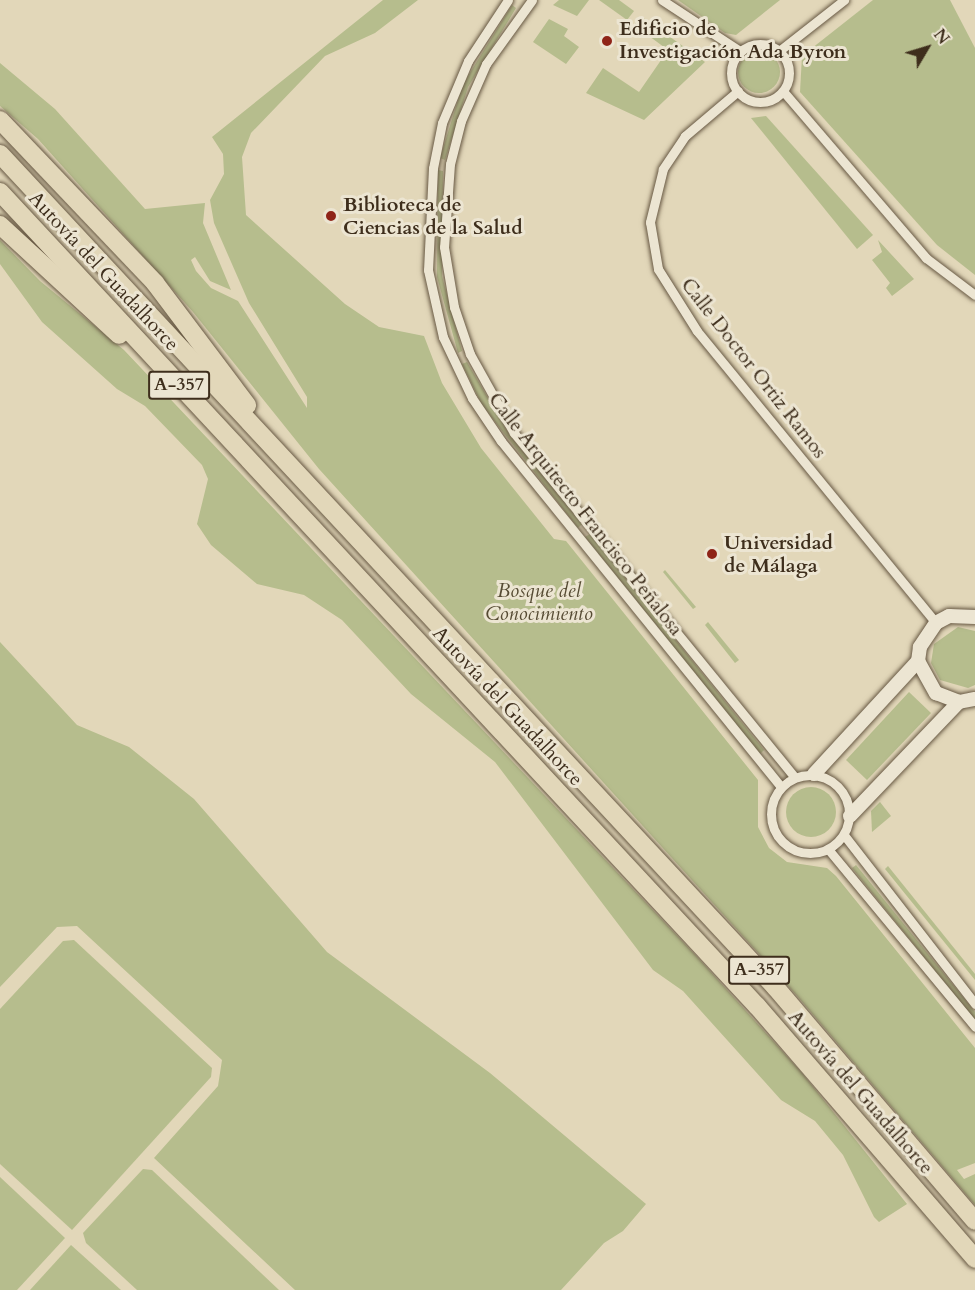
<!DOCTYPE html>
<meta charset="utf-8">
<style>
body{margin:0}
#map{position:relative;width:975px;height:1290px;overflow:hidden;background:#e2d7b9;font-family:Cardo,serif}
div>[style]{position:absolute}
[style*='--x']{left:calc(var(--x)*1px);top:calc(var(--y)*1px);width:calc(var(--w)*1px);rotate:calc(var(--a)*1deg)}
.green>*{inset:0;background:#b6bd8d}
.round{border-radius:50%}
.roads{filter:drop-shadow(0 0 2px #675843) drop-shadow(0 0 2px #675843)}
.street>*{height:9px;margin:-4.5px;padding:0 4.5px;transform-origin:4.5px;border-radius:4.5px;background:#ece5d2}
.street>.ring{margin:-4.5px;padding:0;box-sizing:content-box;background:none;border:9px solid #ece5d2;border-radius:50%}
.secondary>*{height:14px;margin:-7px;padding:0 7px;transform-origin:7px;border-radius:7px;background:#ece5d2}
.highway>*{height:18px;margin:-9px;padding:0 9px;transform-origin:9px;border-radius:9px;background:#e2d7b9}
.dots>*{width:16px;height:16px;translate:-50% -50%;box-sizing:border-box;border:3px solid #ece5d2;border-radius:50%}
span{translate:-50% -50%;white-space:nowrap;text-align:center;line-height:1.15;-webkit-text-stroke:6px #ece5d2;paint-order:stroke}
.shield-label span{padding:2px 4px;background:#ece5d2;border:2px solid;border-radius:4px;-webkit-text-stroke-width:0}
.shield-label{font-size:18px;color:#3e2e1c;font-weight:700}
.poi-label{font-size:20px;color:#3e2e1c;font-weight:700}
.left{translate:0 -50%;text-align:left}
.street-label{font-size:20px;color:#3e2e1c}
.park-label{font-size:20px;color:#564b33;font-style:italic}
.north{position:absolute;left:897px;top:18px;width:60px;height:60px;-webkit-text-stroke:4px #ece5d2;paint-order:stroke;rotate:52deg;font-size:16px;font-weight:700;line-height:24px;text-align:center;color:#3e2e1c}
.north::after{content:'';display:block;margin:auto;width:21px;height:27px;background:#3e2e1c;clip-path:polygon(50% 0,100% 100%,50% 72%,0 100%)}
</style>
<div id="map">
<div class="green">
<div style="clip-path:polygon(383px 0,418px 0,375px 33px,325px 56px,251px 133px,242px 157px,246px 215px,345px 304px,379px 327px,424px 336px,442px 383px,481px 448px,554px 539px,566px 541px,758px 780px,758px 827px,769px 848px,787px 862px,827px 868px,836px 876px,975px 1048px,975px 1163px,957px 1170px,964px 1179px,975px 1174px,975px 1205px,798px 997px,319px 469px,193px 312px,38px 139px,0 106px,0 63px,55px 109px,145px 209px,205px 203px,203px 223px,231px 290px,210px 281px,195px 257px,191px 260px,196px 271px,211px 288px,238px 301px,307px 408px,307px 397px,249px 303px,214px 223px,210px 200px,224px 174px,223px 154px,212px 137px)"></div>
<div style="clip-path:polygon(559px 0,589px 0,577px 16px,553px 5px)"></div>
<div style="clip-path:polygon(599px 0,619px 0,634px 11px,627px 20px)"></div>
<div style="clip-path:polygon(678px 0,780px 0,736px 35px,725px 33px)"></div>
<div style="clip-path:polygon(873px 0,950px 0,975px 48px,975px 275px,937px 245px,800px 92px,802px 56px)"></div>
<div style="clip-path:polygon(512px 5px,516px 8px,468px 87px,445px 160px,440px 158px,463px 84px)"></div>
<div style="clip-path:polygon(641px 16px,705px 62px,644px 120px,586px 93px,603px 68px,639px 92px,668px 50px,634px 25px)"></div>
<div style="clip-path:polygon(549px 19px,568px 29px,564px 36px,579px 47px,566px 64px,533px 42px)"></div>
<div class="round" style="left:738px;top:51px;width:42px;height:42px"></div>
<div style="clip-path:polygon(766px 116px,873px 235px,857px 249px,751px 118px)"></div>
<div style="clip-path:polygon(438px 170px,443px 171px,442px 276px,462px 351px,458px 353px,437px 277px)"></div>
<div style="clip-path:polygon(0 240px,40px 281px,124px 350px,700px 960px,802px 1073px,907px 1204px,879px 1222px,874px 1217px,843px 1155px,815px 1121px,781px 1100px,683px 991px,653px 970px,495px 762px,411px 694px,342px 620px,304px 595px,257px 584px,211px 545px,197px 524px,208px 479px,202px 465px,145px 406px,117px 389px,42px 322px,0 264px)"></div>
<div style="clip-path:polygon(878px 240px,914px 279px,892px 296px,886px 288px,890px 283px,872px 260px,882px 252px)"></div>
<div style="clip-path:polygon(467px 362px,509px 434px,582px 524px,578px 528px,482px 405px,462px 364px)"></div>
<div style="clip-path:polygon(590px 534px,764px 750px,760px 754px,585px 537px)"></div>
<div style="clip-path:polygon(665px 570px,696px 607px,693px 609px,663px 572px)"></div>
<div style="clip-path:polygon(708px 622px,739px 660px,735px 663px,705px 625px)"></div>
<div style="clip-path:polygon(958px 627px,975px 631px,975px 685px,968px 688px,940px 680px,931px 663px,934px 644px)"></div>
<div style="clip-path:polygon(0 642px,77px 725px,129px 747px,194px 799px,327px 952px,490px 1073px,646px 1204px,623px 1231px,604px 1243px,561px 1290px,295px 1290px,154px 1158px,218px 1086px,222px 1060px,77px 926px,57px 927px,0 987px)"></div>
<div style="clip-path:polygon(909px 692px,931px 713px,867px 780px,846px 760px)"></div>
<div class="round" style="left:786px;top:787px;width:50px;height:50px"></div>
<div style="clip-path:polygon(880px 802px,891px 816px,872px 832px,871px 811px)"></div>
<div style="clip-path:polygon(856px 865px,975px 1012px,975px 1020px,852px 868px)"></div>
<div style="clip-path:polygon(888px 866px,975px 974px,975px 980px,885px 869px)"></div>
<div style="clip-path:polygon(74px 940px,212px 1068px,211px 1077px,72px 1230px,0 1164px,0 1009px,63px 941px)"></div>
<div style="clip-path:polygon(143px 1169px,152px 1170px,279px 1290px,137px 1290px,86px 1243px,83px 1233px)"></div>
<div style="clip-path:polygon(0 1177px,65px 1238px,17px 1290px,0 1290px)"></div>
<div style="clip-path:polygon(71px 1245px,121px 1290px,30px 1290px)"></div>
</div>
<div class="roads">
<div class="street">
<div style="--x:508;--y:0;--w:73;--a:123.3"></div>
<div style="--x:468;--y:61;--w:67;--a:112.8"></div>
<div style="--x:442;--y:123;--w:46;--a:101.3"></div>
<div style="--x:433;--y:168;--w:102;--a:92.8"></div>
<div style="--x:428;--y:270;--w:69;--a:77.4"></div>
<div style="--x:443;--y:337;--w:68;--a:64.6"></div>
<div style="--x:472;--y:398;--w:52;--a:56"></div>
<div style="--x:501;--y:441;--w:445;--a:51"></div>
<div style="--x:532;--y:0;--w:79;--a:125.7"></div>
<div style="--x:486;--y:64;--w:62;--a:113.7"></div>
<div style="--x:461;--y:121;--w:44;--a:104.3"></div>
<div style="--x:450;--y:164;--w:83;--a:94.1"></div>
<div style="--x:444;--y:247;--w:61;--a:80.5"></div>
<div style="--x:454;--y:307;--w:50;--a:71.2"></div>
<div style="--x:470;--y:354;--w:90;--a:60.9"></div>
<div style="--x:514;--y:433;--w:444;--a:50.8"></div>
<div style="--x:662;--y:0;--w:93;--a:33.2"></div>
<div class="ring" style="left:731px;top:44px;width:49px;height:49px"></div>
<div style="--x:779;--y:51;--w:83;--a:-38.1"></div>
<div style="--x:738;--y:91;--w:70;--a:139.7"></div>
<div style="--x:685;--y:136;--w:40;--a:124"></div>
<div style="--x:663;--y:169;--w:55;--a:103.8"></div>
<div style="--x:650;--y:222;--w:48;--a:80.3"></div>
<div style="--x:658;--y:269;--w:73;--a:57.8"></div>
<div style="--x:697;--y:331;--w:377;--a:50.7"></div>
<div style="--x:783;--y:91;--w:220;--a:49.4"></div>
<div style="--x:926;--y:258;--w:61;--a:37.1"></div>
<div class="ring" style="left:771px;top:775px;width:69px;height:69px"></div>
<div style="--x:844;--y:835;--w:214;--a:52.2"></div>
<div style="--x:828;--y:849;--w:231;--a:50.4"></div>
</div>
<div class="secondary">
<div style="--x:975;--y:617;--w:26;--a:-178"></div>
<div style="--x:949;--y:616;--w:15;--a:152"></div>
<div style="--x:936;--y:623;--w:29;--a:124"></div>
<div style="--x:920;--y:647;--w:14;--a:98"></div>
<div style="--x:918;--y:661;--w:37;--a:61"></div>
<div style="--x:936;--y:693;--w:25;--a:21"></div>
<div style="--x:959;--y:702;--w:16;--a:-11"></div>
<div style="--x:814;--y:774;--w:154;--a:-47.4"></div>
<div style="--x:850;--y:816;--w:158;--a:-46.3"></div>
</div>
<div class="highway">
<div style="--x:0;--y:120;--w:225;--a:46.4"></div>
<div style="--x:155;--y:283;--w:153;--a:53"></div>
<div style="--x:0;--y:154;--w:1139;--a:47.06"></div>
<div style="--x:776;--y:988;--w:306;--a:49.5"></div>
<div style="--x:0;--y:192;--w:1112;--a:47.08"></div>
<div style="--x:757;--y:1006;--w:334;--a:49.2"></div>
<div style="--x:0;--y:225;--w:162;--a:42.7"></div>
</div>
</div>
<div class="dots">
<div style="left:607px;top:41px;background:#8f2418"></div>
<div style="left:331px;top:216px;background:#8f2418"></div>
<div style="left:712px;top:554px;background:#8f2418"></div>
</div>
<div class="shield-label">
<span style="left:179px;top:385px">A-357</span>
<span style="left:759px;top:970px">A-357</span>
</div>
<div class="poi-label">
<span class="left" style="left:619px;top:40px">Edificio de<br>Investigación Ada Byron</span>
<span class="left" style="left:343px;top:216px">Biblioteca de<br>Ciencias de la Salud</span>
<span class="left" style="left:724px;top:554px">Universidad<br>de Málaga</span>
</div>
<div class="street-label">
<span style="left:104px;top:271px;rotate:47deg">Autovía del Guadalhorce</span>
<span style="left:754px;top:368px;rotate:52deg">Calle Doctor Ortiz Ramos</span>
<span style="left:586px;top:514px;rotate:52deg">Calle Arquitecto Francisco Peñalosa</span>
<span style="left:508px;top:706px;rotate:47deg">Autovía del Guadalhorce</span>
<span style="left:861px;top:1092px;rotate:49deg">Autovía del Guadalhorce</span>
</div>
<div class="park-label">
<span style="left:539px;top:602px">Bosque del<br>Conocimiento</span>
</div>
<div class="north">N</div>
</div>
